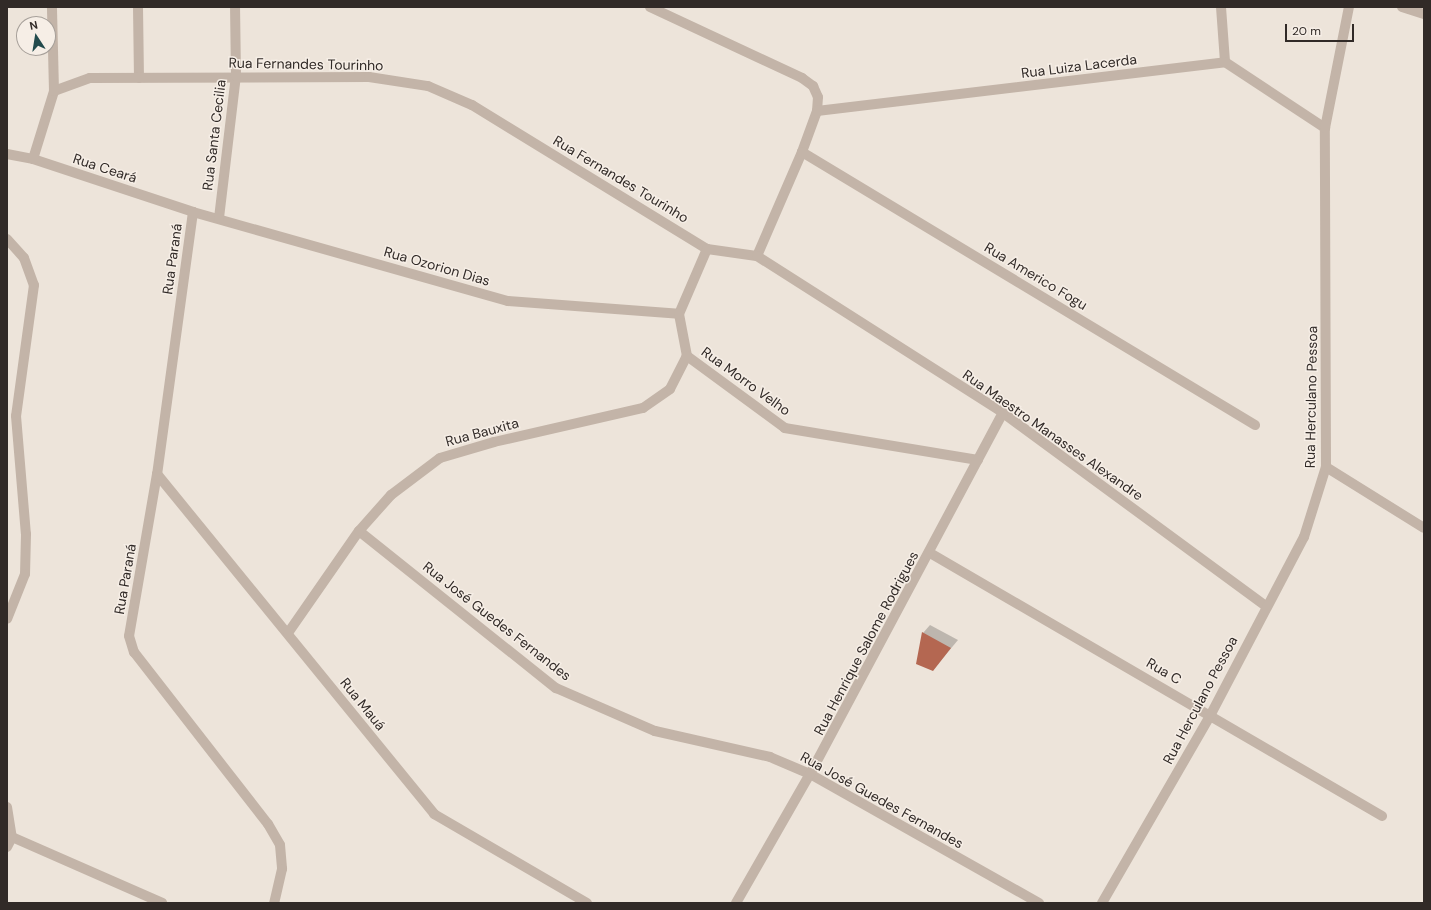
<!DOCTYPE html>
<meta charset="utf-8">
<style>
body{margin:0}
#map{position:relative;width:1431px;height:910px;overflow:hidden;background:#ede4da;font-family:"DM Sans",sans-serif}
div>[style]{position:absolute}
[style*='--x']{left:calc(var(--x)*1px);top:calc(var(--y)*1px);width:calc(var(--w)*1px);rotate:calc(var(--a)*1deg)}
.shadow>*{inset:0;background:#0003}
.building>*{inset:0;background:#b46751}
.minor>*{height:10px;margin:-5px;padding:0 5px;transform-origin:5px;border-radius:5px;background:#c3b4a8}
span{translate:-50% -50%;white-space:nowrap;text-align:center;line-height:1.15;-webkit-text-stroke:3px #f6eee6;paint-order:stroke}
.street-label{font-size:14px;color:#312a27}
.frame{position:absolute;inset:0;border:8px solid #312a27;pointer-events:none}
.north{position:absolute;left:16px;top:16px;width:40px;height:40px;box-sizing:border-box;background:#f6eee6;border:1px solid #a7a09a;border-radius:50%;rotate:348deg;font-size:11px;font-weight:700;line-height:16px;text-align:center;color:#312a27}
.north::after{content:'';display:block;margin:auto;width:14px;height:18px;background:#234b4d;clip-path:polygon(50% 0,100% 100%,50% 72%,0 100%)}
.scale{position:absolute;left:1285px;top:24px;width:69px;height:18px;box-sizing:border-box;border:2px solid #312a27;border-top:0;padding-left:5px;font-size:12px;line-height:14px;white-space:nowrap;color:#312a27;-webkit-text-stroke:3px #f6eee6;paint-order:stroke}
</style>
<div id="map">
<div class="shadow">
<div style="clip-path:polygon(930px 625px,958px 640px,933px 670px,923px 633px)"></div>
</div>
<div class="building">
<div style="clip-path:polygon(922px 632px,951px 648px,933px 671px,916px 664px)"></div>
</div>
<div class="minor">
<div style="--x:138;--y:7;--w:71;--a:89.2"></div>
<div style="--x:650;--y:7;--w:168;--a:25"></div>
<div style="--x:802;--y:78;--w:14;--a:36"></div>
<div style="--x:813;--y:86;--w:12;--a:66"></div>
<div style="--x:818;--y:97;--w:14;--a:94"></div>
<div style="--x:817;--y:111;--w:44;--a:110.1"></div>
<div style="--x:802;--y:152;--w:113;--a:113.4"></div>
<div style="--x:1221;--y:7;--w:55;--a:85.8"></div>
<div style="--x:1402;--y:7;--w:23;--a:18"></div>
<div style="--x:54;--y:91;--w:38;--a:-20"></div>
<div style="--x:90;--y:78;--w:279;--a:-0.2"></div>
<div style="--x:369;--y:77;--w:60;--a:8.7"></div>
<div style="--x:428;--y:86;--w:48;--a:23.4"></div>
<div style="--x:472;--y:105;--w:276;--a:31.5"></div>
<div style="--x:817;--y:111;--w:411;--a:-6.8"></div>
<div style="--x:1225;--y:62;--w:120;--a:33.4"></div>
<div style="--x:802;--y:152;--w:529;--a:31.08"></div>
<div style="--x:7;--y:154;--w:26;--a:11"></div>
<div style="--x:33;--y:159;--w:169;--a:18.3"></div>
<div style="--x:193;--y:212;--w:327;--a:15.8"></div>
<div style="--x:508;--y:301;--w:171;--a:4.3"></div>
<div style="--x:33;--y:159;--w:71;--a:-72.8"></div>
<div style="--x:54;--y:91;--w:84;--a:-91.4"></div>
<div style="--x:193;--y:212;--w:264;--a:97.8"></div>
<div style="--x:157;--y:474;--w:164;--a:99.8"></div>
<div style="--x:129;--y:636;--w:17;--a:73"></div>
<div style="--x:134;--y:652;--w:218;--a:52.1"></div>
<div style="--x:268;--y:824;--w:24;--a:60"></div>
<div style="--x:280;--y:845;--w:24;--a:85"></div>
<div style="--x:282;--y:869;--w:35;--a:103"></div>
<div style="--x:219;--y:218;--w:143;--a:-83.2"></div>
<div style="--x:236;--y:76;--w:69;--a:-90.8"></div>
<div style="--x:7;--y:239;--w:25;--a:48"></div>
<div style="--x:24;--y:258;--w:29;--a:70"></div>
<div style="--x:34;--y:285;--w:132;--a:97.8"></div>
<div style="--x:16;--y:416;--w:118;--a:85.2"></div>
<div style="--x:26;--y:534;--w:40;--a:91.4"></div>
<div style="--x:25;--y:574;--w:48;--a:111.8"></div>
<div style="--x:978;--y:460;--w:196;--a:-170.6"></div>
<div style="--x:785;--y:428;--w:122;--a:-143.7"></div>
<div style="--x:687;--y:356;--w:43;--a:-100.8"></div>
<div style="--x:679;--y:314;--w:71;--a:-66.7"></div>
<div style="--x:707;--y:249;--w:50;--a:8"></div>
<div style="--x:757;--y:256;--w:292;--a:32.5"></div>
<div style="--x:1003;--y:413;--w:326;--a:36.3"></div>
<div style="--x:1326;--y:467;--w:115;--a:31.9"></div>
<div style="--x:157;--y:474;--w:439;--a:50.8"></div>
<div style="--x:434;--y:814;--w:177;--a:30.2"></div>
<div style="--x:359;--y:531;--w:252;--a:38.6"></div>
<div style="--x:556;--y:688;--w:108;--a:23.5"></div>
<div style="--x:655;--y:731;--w:118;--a:12.7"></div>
<div style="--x:770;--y:757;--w:43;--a:23"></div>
<div style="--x:810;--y:774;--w:263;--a:29.4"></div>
<div style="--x:930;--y:553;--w:523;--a:30.19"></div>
<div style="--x:288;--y:633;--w:124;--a:-55.2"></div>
<div style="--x:359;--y:531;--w:48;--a:-48.4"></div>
<div style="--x:391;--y:495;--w:61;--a:-37.1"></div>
<div style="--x:440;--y:458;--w:56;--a:-16.5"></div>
<div style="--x:494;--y:442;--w:153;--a:-12.9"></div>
<div style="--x:643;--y:408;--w:33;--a:-35"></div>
<div style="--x:670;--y:389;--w:37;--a:-63"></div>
<div style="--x:7;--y:807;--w:30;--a:81"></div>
<div style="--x:12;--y:837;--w:164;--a:23.7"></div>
<div style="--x:7;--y:847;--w:11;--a:-63"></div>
<div style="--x:736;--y:903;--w:149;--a:-60.2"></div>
<div style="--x:810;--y:774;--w:409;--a:-61.9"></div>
<div style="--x:1102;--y:903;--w:218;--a:-60"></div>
<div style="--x:1211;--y:714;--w:200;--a:-62.3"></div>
<div style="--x:1304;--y:537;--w:73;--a:-72.6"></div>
<div style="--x:1326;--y:467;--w:339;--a:-90.2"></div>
<div style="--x:1325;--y:128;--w:123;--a:-78.8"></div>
</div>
<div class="street-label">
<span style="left:306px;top:64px;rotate:1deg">Rua Fernandes Tourinho</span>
<span style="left:1079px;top:66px;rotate:-7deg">Rua Luiza Lacerda</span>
<span style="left:214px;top:135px;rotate:-83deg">Rua Santa Cecilia</span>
<span style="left:105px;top:168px;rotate:18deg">Rua Ceará</span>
<span style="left:621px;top:179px;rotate:31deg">Rua Fernandes Tourinho</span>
<span style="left:172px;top:259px;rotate:-82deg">Rua Paraná</span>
<span style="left:437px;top:266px;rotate:16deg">Rua Ozorion Dias</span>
<span style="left:1036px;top:276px;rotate:31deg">Rua Americo Fogu</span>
<span style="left:746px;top:381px;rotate:36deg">Rua Morro Velho</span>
<span style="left:1311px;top:397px;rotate:-89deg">Rua Herculano Pessoa</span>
<span style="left:482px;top:432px;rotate:-15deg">Rua Bauxita</span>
<span style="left:1053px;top:435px;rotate:35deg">Rua Maestro Manasses Alexandre</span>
<span style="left:125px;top:579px;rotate:-80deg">Rua Paraná</span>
<span style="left:497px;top:621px;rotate:38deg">Rua José Guedes Fernandes</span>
<span style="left:866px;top:643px;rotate:-62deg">Rua Henrique Salome Rodrigues</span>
<span style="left:1164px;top:671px;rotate:30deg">Rua C</span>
<span style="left:1200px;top:700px;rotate:-62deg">Rua Herculano Pessoa</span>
<span style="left:363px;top:704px;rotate:51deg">Rua Mauá</span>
<span style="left:882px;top:800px;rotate:29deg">Rua José Guedes Fernandes</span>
</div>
<div class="frame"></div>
<div class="north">N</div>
<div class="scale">20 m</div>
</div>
